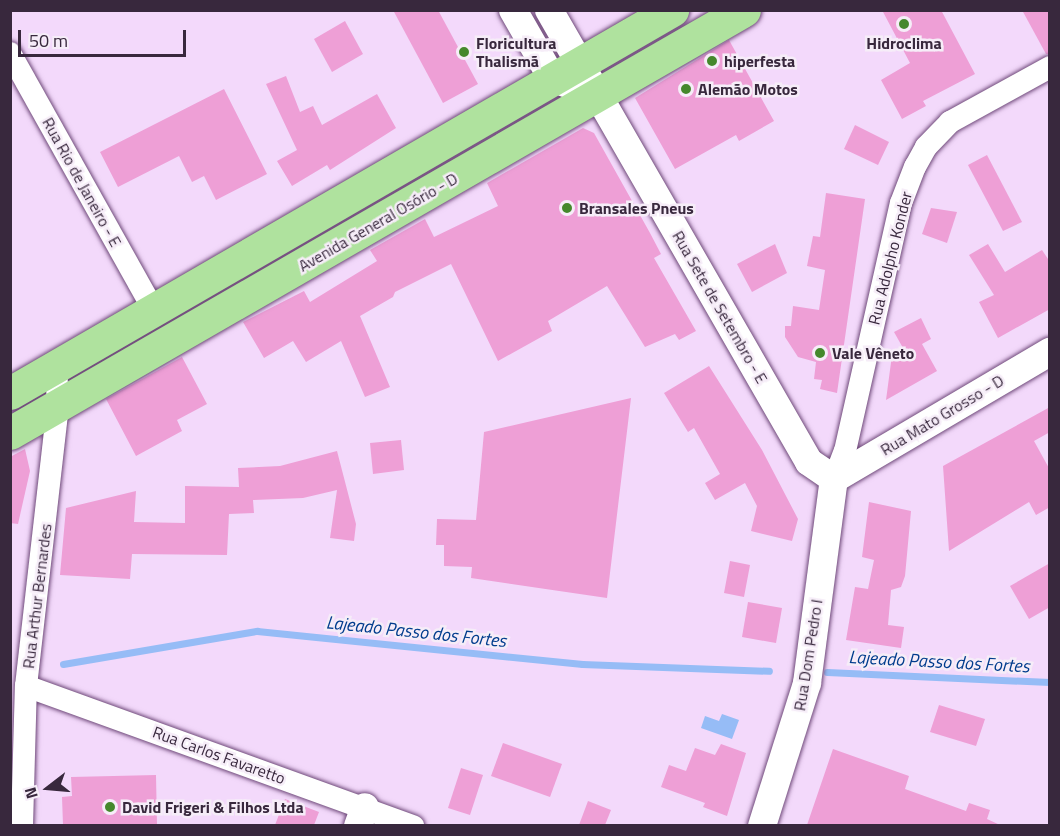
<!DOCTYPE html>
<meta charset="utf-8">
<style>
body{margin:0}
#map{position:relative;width:1060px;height:836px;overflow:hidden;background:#f3d9fb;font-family:"Titillium Web",sans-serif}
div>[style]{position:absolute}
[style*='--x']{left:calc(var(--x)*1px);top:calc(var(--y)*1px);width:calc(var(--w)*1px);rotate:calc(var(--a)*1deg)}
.water>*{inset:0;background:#96bcf6}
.stream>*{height:7px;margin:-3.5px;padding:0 3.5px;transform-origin:3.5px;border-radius:3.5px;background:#96bcf6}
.building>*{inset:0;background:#ee9fd6}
.roads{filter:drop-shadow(0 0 2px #6f497a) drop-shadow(0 0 2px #6f497a)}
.minor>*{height:22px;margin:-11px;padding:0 11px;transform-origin:11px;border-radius:11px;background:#fff}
.tertiary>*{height:28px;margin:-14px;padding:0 14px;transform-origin:14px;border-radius:14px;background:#fff}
.primary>*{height:33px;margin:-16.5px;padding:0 16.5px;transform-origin:16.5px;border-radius:16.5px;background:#afe29e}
.dots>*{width:16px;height:16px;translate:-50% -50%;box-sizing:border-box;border:3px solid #f6edf8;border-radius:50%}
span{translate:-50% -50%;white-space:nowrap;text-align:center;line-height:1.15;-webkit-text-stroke:5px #f6edf8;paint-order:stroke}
.poi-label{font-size:16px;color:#38283d;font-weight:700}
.left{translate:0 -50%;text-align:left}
.street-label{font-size:16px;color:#38283d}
.water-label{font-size:18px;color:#003c8d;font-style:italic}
.frame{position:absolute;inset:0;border:12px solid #38283d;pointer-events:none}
.north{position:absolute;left:18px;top:758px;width:60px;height:60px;-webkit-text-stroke:4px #f6edf8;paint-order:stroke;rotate:254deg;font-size:16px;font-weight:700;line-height:24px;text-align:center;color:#38283d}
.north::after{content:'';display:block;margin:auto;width:21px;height:27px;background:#38283d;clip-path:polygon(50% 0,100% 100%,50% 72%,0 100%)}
.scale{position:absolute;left:18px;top:30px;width:168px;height:27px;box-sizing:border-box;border:3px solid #38283d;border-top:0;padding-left:8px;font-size:18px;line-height:21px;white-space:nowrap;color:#38283d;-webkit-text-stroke:4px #f6edf8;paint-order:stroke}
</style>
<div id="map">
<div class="water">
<div style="clip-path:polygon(722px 714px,739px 720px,732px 739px,701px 728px,705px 716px,719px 721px)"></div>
</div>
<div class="stream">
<div style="--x:63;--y:664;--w:197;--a:-9.7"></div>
<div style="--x:257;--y:631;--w:327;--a:5.8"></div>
<div style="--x:582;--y:664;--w:187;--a:2.1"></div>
<div style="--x:827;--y:672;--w:223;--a:2.6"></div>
</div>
<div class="building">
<div style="clip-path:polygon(393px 10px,438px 10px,478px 84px,443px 103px)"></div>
<div style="clip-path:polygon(882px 10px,941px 10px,975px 74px,923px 101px,926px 106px,902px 119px,881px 80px,910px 63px)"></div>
<div style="clip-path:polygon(1022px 10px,1050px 10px,1050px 54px,1046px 54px)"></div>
<div style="clip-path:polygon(345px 21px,363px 54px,332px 72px,314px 39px)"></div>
<div style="clip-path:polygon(729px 40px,774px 121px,739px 141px,736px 135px,675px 169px,635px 98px)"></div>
<div style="clip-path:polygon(286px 76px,300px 112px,313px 106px,322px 125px,377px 94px,396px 128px,330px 170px,327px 165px,292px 186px,277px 161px,297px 150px,266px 84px)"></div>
<div style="clip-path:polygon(224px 89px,267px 174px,216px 200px,204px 176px,192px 182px,179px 156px,118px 187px,100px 152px)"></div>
<div style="clip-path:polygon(855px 125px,889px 142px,878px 165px,844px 149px)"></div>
<div style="clip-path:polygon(583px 128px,594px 133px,650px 233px,661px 254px,654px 258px,696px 331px,679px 340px,675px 334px,645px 347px,607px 286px,548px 321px,552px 331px,498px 361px,451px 264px,395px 292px,393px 297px,360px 316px,390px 387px,365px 397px,341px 341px,306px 362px,293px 341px,264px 358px,243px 322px,304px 291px,310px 302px,377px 261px,370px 250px,425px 219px,434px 237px,498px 206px,487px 183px)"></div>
<div style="clip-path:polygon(987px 155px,1022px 222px,1003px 231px,968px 165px)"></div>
<div style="clip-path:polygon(826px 193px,865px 199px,837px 393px,820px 389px,822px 380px,814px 379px,816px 362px,798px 357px,785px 337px,785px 326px,791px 326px,793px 306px,819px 310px,825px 270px,807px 266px,813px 236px,820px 237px)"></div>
<div style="clip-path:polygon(931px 208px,957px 212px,947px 243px,922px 234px)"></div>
<div style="clip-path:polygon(775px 244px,787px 273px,752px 292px,737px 264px)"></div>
<div style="clip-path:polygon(988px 244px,1005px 272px,1042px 250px,1050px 262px,1050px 309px,998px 338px,979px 302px,994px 295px,969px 255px)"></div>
<div style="clip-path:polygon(921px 318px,931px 339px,922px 344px,937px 371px,886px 400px,892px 355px,903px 348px,894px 332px)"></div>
<div style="clip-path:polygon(182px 357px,207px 404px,177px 420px,182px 431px,136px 456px,106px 399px)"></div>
<div style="clip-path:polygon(709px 366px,762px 450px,798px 519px,792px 541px,751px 531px,757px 506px,745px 483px,715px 500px,705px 483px,720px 474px,694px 428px,688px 432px,664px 393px)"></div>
<div style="clip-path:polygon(631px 398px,607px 598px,471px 578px,472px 567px,444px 566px,444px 545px,436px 545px,437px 519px,476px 520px,484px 432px)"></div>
<div style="clip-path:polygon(1050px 407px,1050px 432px,1034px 441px,1050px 470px,1050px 507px,1036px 515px,1029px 502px,949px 551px,943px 466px)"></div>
<div style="clip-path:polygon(401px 440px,404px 470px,373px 474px,370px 443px)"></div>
<div style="clip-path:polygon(25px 449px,30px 471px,18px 524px,10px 523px,10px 457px)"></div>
<div style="clip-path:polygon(337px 451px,356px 524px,354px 541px,330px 538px,337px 490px,303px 498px,253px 500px,254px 513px,229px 514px,227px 555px,132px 554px,130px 579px,60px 575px,66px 508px,136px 491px,134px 522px,185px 523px,185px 486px,239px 487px,238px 468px,280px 466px)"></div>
<div style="clip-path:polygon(869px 502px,911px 511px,905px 576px,901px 587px,891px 590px,888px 625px,904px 627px,901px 648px,846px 640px,855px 587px,868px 589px,874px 560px,862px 557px)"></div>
<div style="clip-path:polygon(730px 561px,750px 565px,744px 597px,724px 593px)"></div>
<div style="clip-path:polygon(1050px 563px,1050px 607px,1029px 619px,1010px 586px)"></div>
<div style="clip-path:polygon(748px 602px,782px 608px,776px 643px,742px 637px)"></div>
<div style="clip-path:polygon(939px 705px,985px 719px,976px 746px,930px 732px)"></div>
<div style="clip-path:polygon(503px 743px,562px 764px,550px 797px,491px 776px)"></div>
<div style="clip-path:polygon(721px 744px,746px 753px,727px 816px,703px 807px,705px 803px,661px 787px,669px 765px,686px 771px,695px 748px,715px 755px)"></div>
<div style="clip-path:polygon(833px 749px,909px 776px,905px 789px,966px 811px,969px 803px,990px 810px,987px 819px,1000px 825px,807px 825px)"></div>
<div style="clip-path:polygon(461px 768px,483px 775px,470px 815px,448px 808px)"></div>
<div style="clip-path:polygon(156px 775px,157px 825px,63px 825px,62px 797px,72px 796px,71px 777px)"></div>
<div style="clip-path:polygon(285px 799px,319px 812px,314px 825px,275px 825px)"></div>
<div style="clip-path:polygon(588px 801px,611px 810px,605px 825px,579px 825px)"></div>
</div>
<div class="roads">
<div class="minor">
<div style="--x:10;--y:53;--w:295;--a:60.8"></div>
<div style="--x:834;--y:479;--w:30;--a:-69"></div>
<div style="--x:845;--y:451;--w:254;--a:-77.3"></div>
<div style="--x:901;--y:203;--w:39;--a:-69"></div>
<div style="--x:915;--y:167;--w:23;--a:-61"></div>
<div style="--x:926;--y:147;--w:35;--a:-46"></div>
<div style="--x:950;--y:122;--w:114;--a:-28.8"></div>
<div style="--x:26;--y:686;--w:412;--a:19.9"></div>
<div style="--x:22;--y:826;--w:140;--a:-88.4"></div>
<div style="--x:26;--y:686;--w:283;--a:-83.5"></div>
<div style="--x:58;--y:405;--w:38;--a:-93"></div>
</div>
<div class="tertiary">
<div style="--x:513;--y:10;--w:78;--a:60.2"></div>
<div style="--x:552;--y:78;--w:22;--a:21"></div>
<div style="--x:549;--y:10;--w:521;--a:60.09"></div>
<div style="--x:809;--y:462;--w:30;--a:34"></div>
<div style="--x:834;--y:479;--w:251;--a:-30.5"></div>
<div style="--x:358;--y:826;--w:20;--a:-70"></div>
<div style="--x:762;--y:826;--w:150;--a:-72.5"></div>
<div style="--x:807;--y:683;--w:206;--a:-82.5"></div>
</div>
<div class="primary">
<div style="--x:10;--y:393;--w:765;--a:-30.05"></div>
<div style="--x:10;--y:433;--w:847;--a:-29.95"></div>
</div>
</div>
<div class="dots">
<div style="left:904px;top:24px;background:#45882c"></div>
<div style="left:464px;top:52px;background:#45882c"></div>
<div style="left:712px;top:61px;background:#45882c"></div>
<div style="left:686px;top:89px;background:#45882c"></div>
<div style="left:567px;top:208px;background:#45882c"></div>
<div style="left:820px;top:353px;background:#45882c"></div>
<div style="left:110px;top:807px;background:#45882c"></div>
</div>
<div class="poi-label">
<span class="left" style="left:476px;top:52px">Floricultura<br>Thalismã</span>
<span style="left:904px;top:43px">Hidroclima</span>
<span class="left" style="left:724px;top:61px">hiperfesta</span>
<span class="left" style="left:698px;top:89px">Alemão Motos</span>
<span class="left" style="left:579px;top:208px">Bransales Pneus</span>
<span class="left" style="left:832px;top:353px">Vale Vêneto</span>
<span class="left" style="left:122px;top:807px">David Frigeri &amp; Filhos Ltda</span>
</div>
<div class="street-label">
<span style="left:82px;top:182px;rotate:61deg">Rua Rio de Janeiro - E</span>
<span style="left:378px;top:222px;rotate:-30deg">Avenida General Osório - D</span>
<span style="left:890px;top:258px;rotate:-76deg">Rua Adolpho Konder</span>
<span style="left:720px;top:307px;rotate:60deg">Rua Sete de Setembro - E</span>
<span style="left:942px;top:415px;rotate:-31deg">Rua Mato Grosso - D</span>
<span style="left:37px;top:596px;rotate:-83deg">Rua Arthur Bernardes</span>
<span style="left:808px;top:655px;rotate:-81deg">Rua Dom Pedro I</span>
<span style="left:219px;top:755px;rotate:20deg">Rua Carlos Favaretto</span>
</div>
<div class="water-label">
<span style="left:416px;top:632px;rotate:6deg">Lajeado Passo dos Fortes</span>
<span style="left:939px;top:662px;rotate:3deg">Lajeado Passo dos Fortes</span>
</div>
<div class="frame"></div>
<div class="north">N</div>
<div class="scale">50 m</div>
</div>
